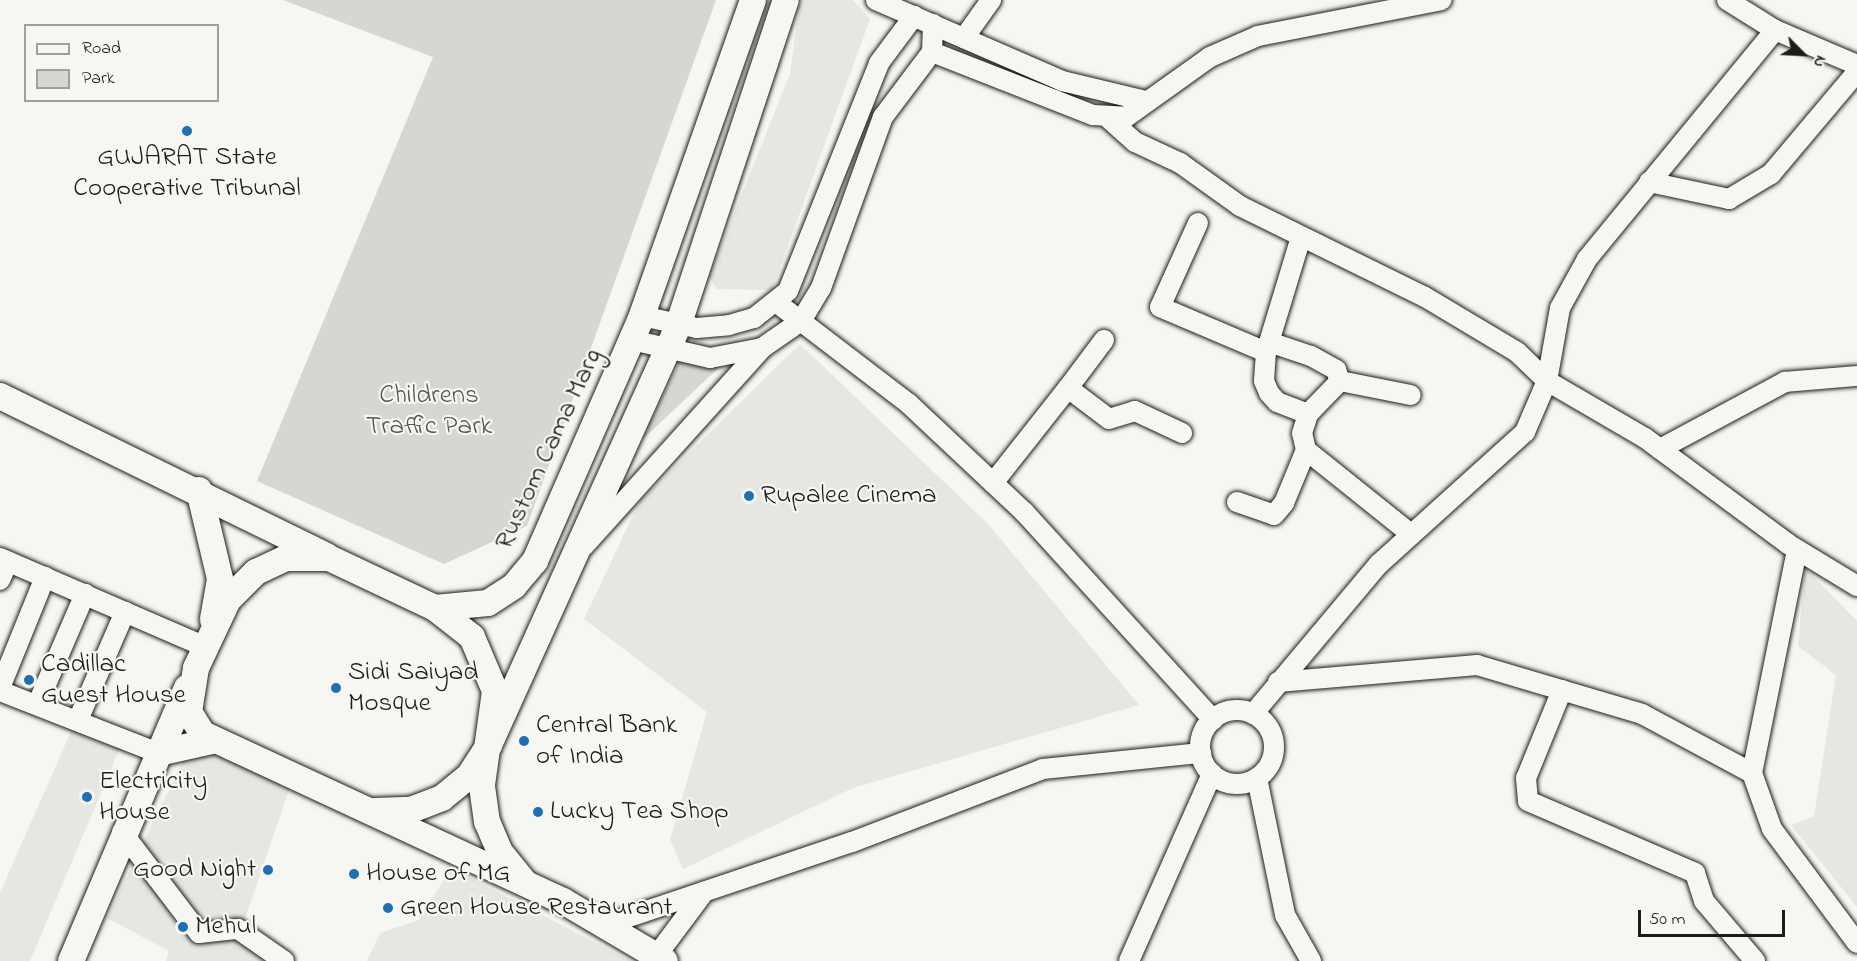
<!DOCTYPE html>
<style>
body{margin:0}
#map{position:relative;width:1857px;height:961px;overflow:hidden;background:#f6f6f2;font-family:"Indie Flower",sans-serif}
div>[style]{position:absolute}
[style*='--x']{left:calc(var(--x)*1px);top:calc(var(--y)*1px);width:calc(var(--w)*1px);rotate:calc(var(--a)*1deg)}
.built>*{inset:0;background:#e6e6e2}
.green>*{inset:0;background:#d6d6d2}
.roads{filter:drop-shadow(0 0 2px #1c1c1c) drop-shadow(0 0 2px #1c1c1c)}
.minor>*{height:20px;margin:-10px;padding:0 10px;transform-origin:10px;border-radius:10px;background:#f6f6f2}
.minor>.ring{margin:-10px;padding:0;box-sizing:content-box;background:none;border:20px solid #f6f6f2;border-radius:50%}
.major>*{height:26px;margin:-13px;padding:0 13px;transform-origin:13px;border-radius:13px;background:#f6f6f2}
.dots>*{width:16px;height:16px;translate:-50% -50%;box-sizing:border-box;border:3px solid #f6f6f2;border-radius:50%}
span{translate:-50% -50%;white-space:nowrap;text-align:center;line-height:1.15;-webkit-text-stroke:4.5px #f6f6f2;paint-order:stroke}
.poi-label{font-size:27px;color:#1c1c1c}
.left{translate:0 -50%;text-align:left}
.right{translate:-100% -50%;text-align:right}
.park-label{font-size:27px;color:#545453}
.street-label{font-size:27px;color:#1c1c1c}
.legend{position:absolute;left:24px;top:24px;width:195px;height:78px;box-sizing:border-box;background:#f6f6f2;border:2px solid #9f9f9c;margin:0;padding:8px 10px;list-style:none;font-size:18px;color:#1c1c1c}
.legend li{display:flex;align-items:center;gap:12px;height:30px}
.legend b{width:30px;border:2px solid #9f9f9c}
.north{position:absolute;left:1773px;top:24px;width:60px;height:60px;-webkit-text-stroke:4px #f6f6f2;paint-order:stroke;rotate:114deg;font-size:16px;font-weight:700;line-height:24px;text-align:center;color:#1c1c1c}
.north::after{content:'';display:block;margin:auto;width:21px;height:27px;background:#1c1c1c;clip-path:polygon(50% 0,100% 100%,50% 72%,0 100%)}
.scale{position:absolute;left:1638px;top:910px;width:147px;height:27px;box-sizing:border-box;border:3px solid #1c1c1c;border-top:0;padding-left:8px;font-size:18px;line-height:21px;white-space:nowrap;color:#1c1c1c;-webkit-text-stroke:4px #f6f6f2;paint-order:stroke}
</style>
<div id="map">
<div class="built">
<div style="clip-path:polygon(800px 0,853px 0,870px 19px,772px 290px,717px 289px,709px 276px,790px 74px)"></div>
<div style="clip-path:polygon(800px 344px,988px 524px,1139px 705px,853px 788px,683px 869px,670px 840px,707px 712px,584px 619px,640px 501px)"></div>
<div style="clip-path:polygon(1805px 568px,1857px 621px,1857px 907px,1791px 825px,1814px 816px,1836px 675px,1798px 646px)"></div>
<div style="clip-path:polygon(72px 729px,120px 748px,30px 961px,0 961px,0 893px)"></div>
<div style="clip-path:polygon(187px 752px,219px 753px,291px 784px,238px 939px,267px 961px,166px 961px,169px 951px,107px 918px)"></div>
<div style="clip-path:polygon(451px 868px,550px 919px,631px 961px,367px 961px,380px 933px,419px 920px)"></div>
</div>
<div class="green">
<div style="clip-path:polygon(283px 0,716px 0,527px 526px,444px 564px,257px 481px,433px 57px)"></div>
<div style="clip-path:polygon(728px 359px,642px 440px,679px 362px)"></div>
</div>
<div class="roads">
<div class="minor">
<div style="--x:876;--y:0;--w:203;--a:23.5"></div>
<div style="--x:1062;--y:81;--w:85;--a:13.5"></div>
<div style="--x:1727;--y:0;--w:57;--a:32"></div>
<div style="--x:1775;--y:30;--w:89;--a:23.1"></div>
<div style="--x:964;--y:38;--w:47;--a:-54.6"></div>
<div style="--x:932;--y:52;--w:173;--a:21.4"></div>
<div style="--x:1093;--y:115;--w:33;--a:3"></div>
<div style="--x:1126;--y:117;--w:103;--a:-35.5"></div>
<div style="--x:1210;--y:57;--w:52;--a:-23.6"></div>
<div style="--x:1258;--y:36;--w:187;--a:-11.1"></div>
<div style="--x:1106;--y:116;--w:39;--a:42"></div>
<div style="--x:1135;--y:142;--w:50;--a:25"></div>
<div style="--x:1180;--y:163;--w:74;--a:35.6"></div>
<div style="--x:1240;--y:206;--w:206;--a:26.2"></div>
<div style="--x:1425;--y:297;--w:107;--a:30.9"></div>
<div style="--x:1517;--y:352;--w:42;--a:44"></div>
<div style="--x:1547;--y:381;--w:113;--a:30.2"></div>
<div style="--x:1645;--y:438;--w:178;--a:36.5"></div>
<div style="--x:1788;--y:544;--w:81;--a:31.3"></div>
<div style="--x:1649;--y:182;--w:82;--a:12"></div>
<div style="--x:1729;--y:199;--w:49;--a:-30.8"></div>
<div style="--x:1771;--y:174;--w:133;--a:-49.9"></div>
<div style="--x:1198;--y:223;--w:92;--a:114.3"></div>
<div style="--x:1160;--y:307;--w:115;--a:23"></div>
<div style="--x:1301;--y:237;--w:120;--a:106.9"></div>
<div style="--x:1266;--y:352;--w:29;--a:94"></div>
<div style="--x:1264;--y:381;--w:13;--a:67"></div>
<div style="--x:1269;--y:393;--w:12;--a:48"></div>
<div style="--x:1277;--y:402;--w:33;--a:21"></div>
<div style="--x:1308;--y:414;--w:46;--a:-45.9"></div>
<div style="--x:1340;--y:381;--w:72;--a:11.2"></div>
<div style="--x:777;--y:303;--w:166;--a:37.4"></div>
<div style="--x:909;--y:404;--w:158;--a:43.2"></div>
<div style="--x:1024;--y:512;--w:281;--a:47.7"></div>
<div style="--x:642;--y:316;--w:56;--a:12.3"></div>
<div style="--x:697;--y:328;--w:32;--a:-5"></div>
<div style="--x:729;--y:325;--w:26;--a:-16"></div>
<div style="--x:754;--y:318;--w:43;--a:-38.5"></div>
<div style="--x:788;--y:291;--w:245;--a:-68.2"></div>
<div style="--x:879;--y:63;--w:59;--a:-53.3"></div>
<div style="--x:632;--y:340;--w:80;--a:13"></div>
<div style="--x:710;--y:358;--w:53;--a:-10.9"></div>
<div style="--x:762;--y:348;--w:47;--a:-34.7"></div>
<div style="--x:801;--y:321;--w:39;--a:-59"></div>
<div style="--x:821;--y:288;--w:182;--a:-70.1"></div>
<div style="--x:883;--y:117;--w:81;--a:-53"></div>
<div style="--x:932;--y:52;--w:28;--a:-88"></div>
<div style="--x:1269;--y:342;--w:44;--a:18.4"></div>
<div style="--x:1311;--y:356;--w:29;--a:29"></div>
<div style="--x:1336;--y:370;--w:12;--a:70"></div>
<div style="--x:1068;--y:388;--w:60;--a:-53.1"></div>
<div style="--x:1660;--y:449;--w:142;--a:-28.2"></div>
<div style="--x:1785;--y:382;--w:72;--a:-4.8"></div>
<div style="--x:1306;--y:450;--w:134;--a:38.7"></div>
<div style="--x:993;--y:483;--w:121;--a:-51.7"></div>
<div style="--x:1068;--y:388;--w:51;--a:37.1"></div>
<div style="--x:1109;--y:419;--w:27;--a:-17"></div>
<div style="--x:1135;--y:411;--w:52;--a:25.1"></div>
<div style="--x:1237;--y:502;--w:39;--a:19"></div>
<div style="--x:1274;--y:515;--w:16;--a:-50"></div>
<div style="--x:1284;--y:503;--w:57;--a:-67.5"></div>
<div style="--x:1306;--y:450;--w:17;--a:-103"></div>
<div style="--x:1302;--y:433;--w:20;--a:-72"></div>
<div style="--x:584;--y:546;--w:266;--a:-48"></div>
<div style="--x:1797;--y:550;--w:227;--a:101.4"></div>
<div style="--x:1752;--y:773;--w:59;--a:70.3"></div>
<div style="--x:1772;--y:829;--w:142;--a:53.3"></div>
<div style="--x:0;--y:558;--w:224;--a:23.4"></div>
<div style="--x:0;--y:580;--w:20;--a:-66"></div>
<div style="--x:1278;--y:682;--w:200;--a:-4.9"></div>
<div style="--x:1477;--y:665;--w:172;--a:16.5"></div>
<div style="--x:1642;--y:714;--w:125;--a:28.2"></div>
<div style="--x:0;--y:688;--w:120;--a:-67.9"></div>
<div style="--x:1562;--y:690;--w:95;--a:112.2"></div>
<div style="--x:1526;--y:778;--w:23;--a:85"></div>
<div style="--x:1528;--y:801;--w:182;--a:23.3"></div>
<div style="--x:1695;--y:873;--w:29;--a:72"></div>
<div style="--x:1704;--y:901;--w:79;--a:49.6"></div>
<div style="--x:0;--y:691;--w:170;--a:21.4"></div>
<div style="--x:38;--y:703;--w:119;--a:-66.7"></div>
<div class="ring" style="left:1200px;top:710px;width:54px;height:54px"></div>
<div style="--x:1253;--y:714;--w:196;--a:-50"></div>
<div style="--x:1379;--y:564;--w:197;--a:-42.1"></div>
<div style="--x:1525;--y:432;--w:56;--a:-66.7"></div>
<div style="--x:1547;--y:381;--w:74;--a:-79.9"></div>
<div style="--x:1560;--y:308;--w:56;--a:-61.1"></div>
<div style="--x:1587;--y:259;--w:296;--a:-50.6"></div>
<div style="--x:78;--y:720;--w:118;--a:-66.5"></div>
<div style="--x:1257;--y:778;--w:140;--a:78.4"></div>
<div style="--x:1285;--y:915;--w:53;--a:60.5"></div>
<div style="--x:122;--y:832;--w:127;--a:52.7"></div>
<div style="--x:199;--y:933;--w:39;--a:-6"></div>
<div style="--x:238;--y:929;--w:56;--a:34.8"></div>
<div style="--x:605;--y:925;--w:261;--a:-18.6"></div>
<div style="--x:852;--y:842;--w:204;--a:-20.9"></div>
<div style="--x:1043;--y:769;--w:159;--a:-5.8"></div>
<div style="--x:657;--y:955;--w:79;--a:-53.3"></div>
<div style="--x:1129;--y:961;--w:205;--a:-66.1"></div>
</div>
<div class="major">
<div style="--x:0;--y:396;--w:363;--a:26.1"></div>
<div style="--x:199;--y:490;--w:91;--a:76.7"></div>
<div style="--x:220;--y:579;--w:41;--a:99.9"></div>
<div style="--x:435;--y:608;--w:53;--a:-5.4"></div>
<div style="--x:488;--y:603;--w:31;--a:-33"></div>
<div style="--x:514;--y:586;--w:33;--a:-50"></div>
<div style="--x:535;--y:561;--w:262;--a:-66.4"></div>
<div style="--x:640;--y:321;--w:340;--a:-70.6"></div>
<div style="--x:158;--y:753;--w:55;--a:-12.5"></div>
<div style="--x:375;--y:811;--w:36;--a:-2"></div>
<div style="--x:411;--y:810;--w:33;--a:-21"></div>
<div style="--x:442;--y:798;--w:35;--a:-39"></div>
<div style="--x:469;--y:776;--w:37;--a:-57"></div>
<div style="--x:489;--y:745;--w:460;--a:-65.7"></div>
<div style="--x:678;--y:326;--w:343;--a:-71.7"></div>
<div style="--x:525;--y:883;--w:40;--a:-129"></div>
<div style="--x:500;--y:852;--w:33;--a:-113"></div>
<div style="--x:487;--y:822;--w:37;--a:-98"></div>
<div style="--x:482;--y:785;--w:95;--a:-82.1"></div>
<div style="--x:495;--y:691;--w:59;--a:-113.1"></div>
<div style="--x:472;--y:637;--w:47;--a:-141.9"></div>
<div style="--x:435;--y:608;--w:117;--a:-154.7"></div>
<div style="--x:329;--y:558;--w:43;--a:180"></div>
<div style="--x:286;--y:558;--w:33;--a:155"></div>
<div style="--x:256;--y:572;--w:40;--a:135"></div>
<div style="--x:228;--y:600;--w:75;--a:115.2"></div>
<div style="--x:196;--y:668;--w:45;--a:99"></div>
<div style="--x:189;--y:712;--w:26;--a:58"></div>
<div style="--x:203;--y:734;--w:397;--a:24.9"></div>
<div style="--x:563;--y:901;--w:118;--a:30.5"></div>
<div style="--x:71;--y:961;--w:297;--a:-67"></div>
</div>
</div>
<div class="dots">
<div style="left:187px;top:131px;background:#1f6fb2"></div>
<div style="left:749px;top:496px;background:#1f6fb2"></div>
<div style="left:29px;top:680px;background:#1f6fb2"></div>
<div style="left:336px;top:688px;background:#1f6fb2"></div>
<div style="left:524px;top:741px;background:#1f6fb2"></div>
<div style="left:87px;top:797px;background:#1f6fb2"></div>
<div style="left:538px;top:812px;background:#1f6fb2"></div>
<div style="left:268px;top:870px;background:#1f6fb2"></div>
<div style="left:354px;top:874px;background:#1f6fb2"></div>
<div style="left:388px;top:908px;background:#1f6fb2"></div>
<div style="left:183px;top:927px;background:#1f6fb2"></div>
</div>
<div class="poi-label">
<span style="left:187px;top:173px">GUJARAT State<br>Cooperative Tribunal</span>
<span class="left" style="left:761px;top:496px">Rupalee Cinema</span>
<span class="left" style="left:41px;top:680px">Cadillac<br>Guest House</span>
<span class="left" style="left:348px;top:688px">Sidi Saiyad<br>Mosque</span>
<span class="left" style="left:536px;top:741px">Central Bank<br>of India</span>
<span class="left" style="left:99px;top:797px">Electricity<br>House</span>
<span class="left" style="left:550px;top:812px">Lucky Tea Shop</span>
<span class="right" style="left:256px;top:870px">Good Night</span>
<span class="left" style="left:366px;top:874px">House of MG</span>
<span class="left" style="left:400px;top:908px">Green House Restaurant</span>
<span class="left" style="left:195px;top:927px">Mehul</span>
</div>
<div class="park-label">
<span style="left:429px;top:411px">Childrens<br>Traffic Park</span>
</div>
<div class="street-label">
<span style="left:549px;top:449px;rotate:-65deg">Rustom Cama Marg</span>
</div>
<ul class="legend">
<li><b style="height:8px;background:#f6f6f2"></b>Road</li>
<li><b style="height:16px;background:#d6d6d2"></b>Park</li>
</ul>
<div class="north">N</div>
<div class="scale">50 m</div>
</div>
